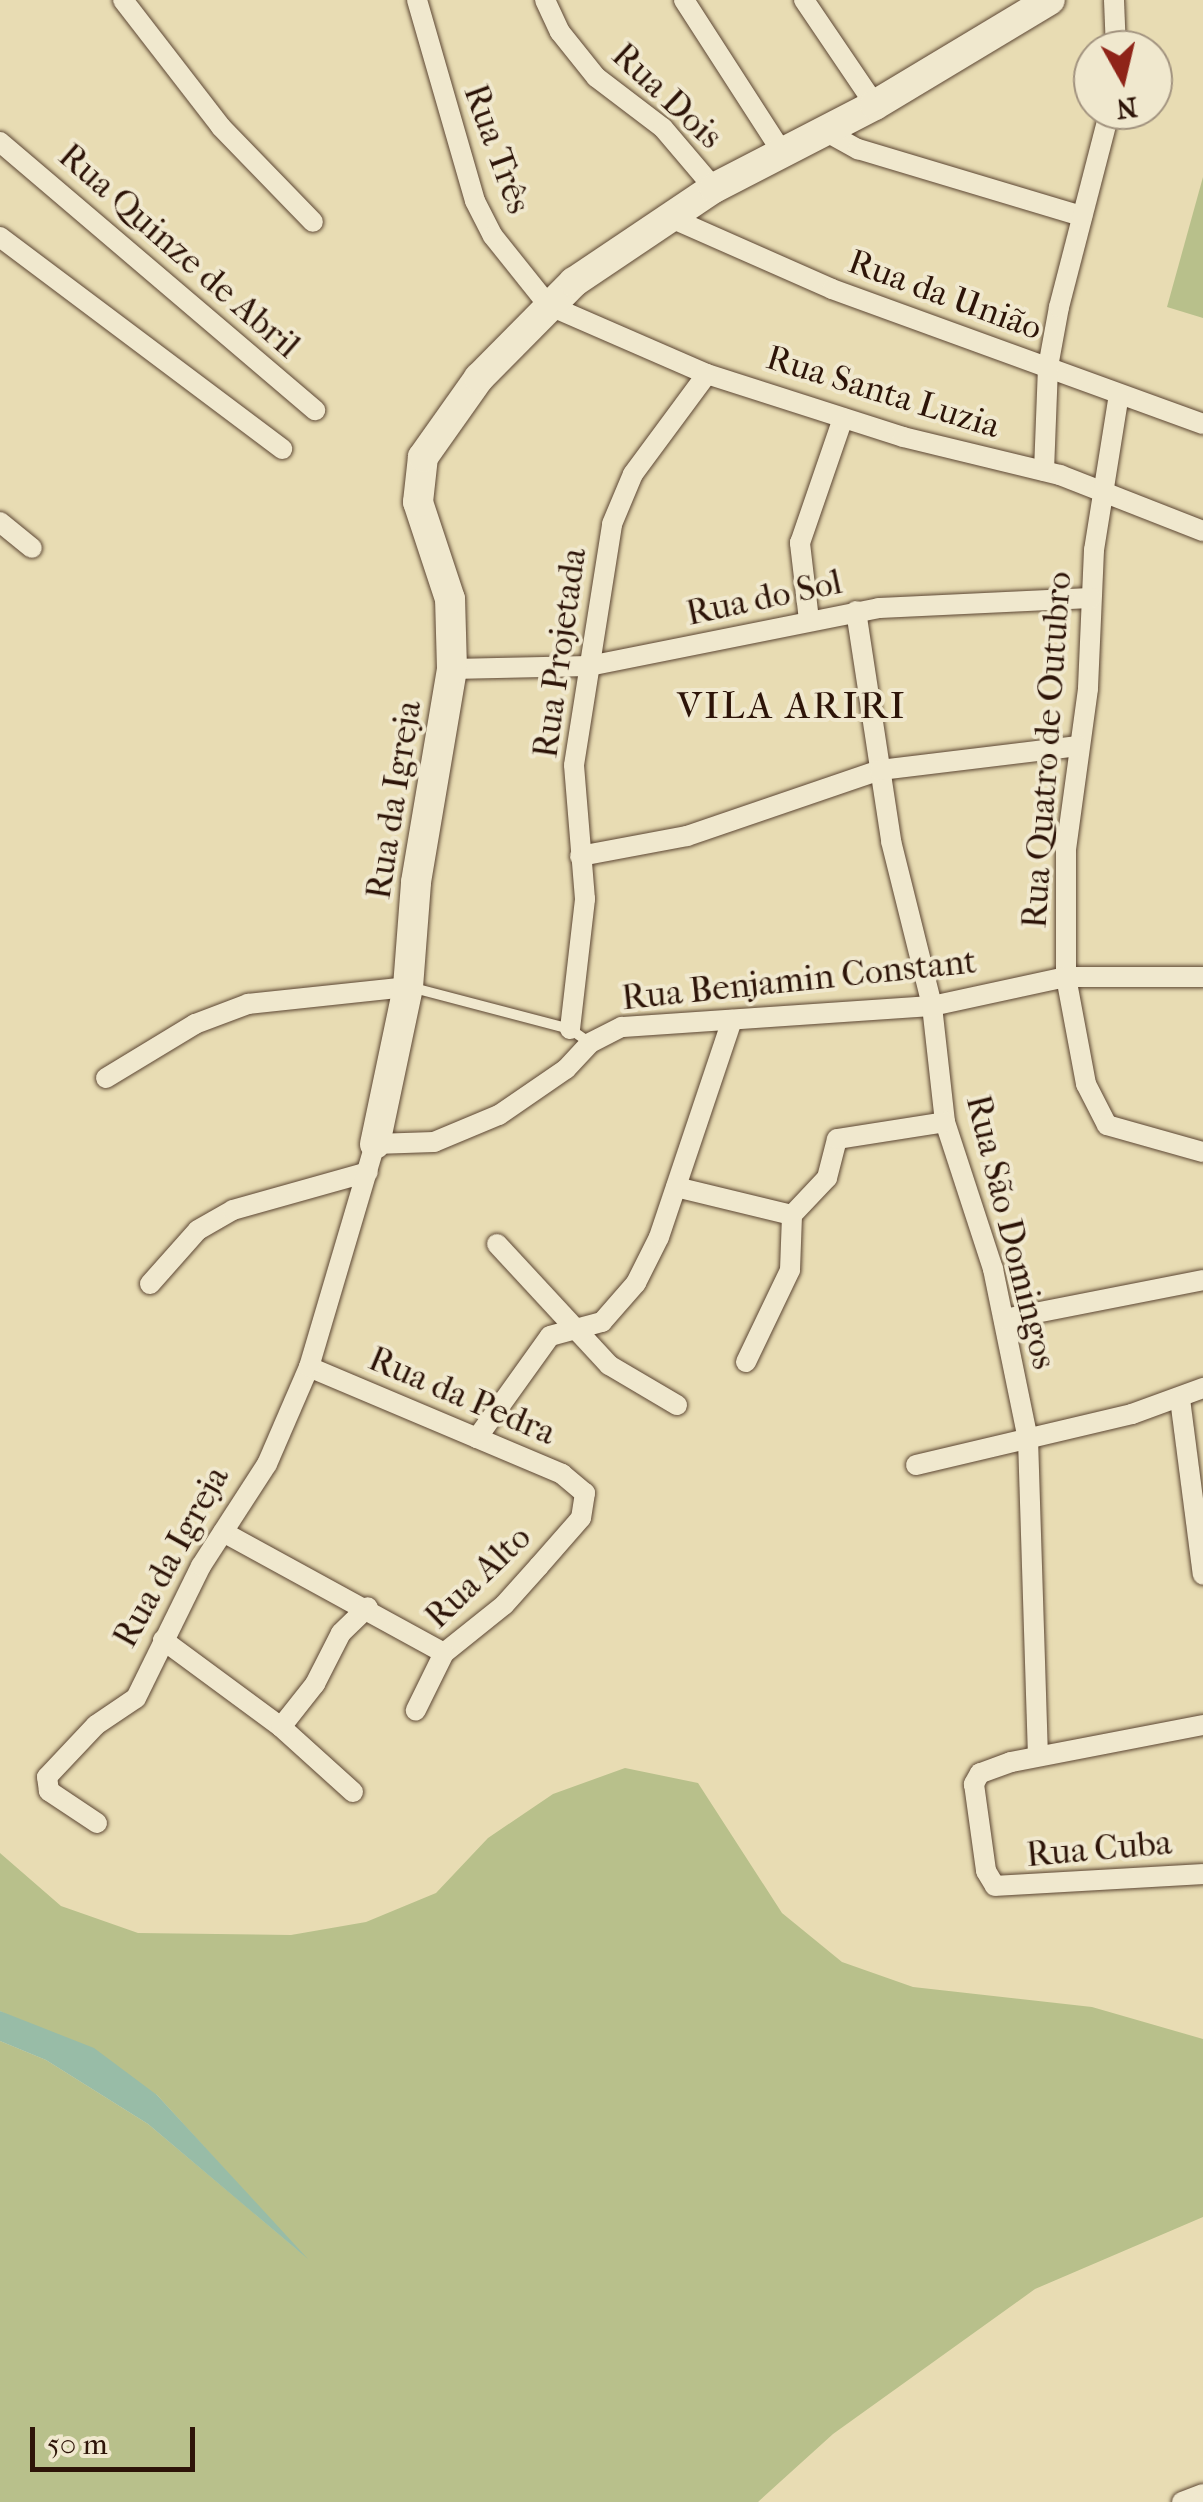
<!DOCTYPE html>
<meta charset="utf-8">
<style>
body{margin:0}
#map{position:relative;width:1203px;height:2502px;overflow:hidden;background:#e8dcb3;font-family:"IM FELL French Canon",serif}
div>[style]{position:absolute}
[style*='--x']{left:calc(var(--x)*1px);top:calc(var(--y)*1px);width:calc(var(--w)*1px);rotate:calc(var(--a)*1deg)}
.green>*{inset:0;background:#b8c08b}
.water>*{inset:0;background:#98bca7}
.roads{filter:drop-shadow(0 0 2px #5c4633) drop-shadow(0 0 2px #5c4633)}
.lane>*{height:10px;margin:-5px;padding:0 5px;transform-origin:5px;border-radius:5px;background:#f0e8ce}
.street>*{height:20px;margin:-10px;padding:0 10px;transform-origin:10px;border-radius:10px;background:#f0e8ce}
.secondary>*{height:30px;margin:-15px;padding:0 15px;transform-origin:15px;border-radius:15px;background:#f0e8ce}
span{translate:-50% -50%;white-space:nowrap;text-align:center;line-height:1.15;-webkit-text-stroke:8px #f0e8ce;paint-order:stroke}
.street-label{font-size:35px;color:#2d1408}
.neighbourhood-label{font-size:38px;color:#2d1408;letter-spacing:2.5px}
.north{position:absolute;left:1073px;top:30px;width:100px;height:100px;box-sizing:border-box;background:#f0e8ce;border:2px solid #a2937f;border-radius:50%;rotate:172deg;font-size:28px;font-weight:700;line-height:40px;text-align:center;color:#2d1408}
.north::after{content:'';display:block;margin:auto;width:35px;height:45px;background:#8f2418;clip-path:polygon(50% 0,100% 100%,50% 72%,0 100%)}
.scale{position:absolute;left:30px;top:2427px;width:165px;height:45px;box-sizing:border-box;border:5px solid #2d1408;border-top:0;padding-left:12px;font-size:30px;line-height:35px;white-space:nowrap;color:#2d1408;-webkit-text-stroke:8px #f0e8ce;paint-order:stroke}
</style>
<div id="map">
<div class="green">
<div style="clip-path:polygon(1203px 177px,1203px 318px,1167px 307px)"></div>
<div style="clip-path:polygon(625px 1768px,698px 1783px,782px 1913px,842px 1962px,913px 1987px,1092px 2007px,1203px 2039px,1203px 2217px,1035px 2289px,833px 2434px,758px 2502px,0 2502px,0 2041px,46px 2060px,148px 2124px,299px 2251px,157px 2095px,0 2011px,0 1853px,61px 1906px,138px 1933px,291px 1935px,366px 1922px,436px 1893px,488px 1838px,553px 1794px)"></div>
</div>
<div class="water">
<div style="clip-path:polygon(0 2011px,94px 2048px,157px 2095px,308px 2259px,148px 2124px,46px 2060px,0 2041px)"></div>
</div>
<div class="roads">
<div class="lane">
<div style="--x:410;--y:987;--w:165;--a:14.7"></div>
<div style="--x:570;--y:1029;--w:24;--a:35"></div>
</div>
<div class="street">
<div style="--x:123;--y:0;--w:160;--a:52.3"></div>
<div style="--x:221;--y:127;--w:132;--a:45.9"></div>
<div style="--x:417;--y:0;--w:209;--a:73.9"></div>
<div style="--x:475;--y:201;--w:39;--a:63"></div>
<div style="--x:493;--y:236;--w:88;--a:51.4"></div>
<div style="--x:548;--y:305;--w:173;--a:23.5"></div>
<div style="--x:707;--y:374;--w:206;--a:17.8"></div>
<div style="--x:903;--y:437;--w:162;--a:13.6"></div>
<div style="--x:1060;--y:475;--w:154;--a:21.4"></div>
<div style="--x:545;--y:0;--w:35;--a:65"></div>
<div style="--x:560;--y:32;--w:58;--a:51.3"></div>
<div style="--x:596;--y:77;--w:84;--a:37.3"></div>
<div style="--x:663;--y:128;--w:79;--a:49.6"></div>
<div style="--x:684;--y:0;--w:181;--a:57.2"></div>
<div style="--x:804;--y:0;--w:127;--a:55.9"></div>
<div style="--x:1114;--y:0;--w:50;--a:87.7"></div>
<div style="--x:825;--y:131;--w:38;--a:29"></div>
<div style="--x:858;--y:149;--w:234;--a:16.7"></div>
<div style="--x:0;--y:142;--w:414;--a:40.4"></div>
<div style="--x:669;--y:217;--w:178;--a:23.8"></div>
<div style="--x:832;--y:289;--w:395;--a:20"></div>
<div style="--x:0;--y:237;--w:353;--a:36.9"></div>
<div style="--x:1119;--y:394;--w:158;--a:99.1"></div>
<div style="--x:1094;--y:550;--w:139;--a:92.5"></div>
<div style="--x:1088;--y:689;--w:162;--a:97.8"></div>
<div style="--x:1066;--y:850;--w:127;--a:90"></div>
<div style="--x:1066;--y:977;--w:109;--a:79.4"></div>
<div style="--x:1086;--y:1084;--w:46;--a:62.9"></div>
<div style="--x:1107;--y:1125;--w:100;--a:15.7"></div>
<div style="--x:1044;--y:471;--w:104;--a:-87.8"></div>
<div style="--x:1048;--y:367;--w:61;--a:-79.6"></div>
<div style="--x:1059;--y:307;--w:203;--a:-75.5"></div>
<div style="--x:0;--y:522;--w:41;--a:39.1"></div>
<div style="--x:856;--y:611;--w:233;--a:81.3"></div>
<div style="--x:891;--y:841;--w:170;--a:76"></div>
<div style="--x:932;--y:1006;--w:117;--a:83.6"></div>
<div style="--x:945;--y:1122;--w:155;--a:71.9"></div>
<div style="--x:993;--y:1269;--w:174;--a:78.4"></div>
<div style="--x:1028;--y:1439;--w:317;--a:88.2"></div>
<div style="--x:809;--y:620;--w:78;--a:-96.7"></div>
<div style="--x:800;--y:543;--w:132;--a:-71"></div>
<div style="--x:452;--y:669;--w:137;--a:-1.3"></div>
<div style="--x:589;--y:666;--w:296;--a:-11.3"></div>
<div style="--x:879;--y:608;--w:212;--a:-2.7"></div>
<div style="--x:580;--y:856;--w:109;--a:-10.6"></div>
<div style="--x:687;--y:836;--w:204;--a:-18.9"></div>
<div style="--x:880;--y:770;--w:200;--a:-6.9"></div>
<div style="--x:570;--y:1029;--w:131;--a:-83.4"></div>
<div style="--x:585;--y:899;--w:134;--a:-94.7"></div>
<div style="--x:574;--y:765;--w:244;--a:-81"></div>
<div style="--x:612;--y:524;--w:54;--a:-67.2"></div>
<div style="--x:633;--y:474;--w:124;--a:-53.5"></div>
<div style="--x:106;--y:1078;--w:104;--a:-31.2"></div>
<div style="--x:195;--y:1024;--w:57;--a:-20.7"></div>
<div style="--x:248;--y:1004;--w:161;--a:-6.1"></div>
<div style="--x:676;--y:1187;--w:119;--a:13.6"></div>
<div style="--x:792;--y:1215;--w:51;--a:-46.6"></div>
<div style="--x:827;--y:1178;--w:40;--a:-75.6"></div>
<div style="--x:837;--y:1139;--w:109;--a:-8.9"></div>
<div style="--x:497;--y:1244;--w:165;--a:47.2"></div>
<div style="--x:609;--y:1365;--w:79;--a:30.5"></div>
<div style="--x:150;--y:1284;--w:72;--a:-48.4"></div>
<div style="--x:198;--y:1230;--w:40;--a:-29.7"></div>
<div style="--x:233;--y:1210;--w:140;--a:-15.7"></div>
<div style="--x:1005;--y:1319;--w:202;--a:-11.1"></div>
<div style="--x:746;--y:1362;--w:102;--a:-64.4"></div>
<div style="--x:790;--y:1270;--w:55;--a:-87.9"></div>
<div style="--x:309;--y:1367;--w:275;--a:22.9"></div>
<div style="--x:562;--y:1474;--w:30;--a:40"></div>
<div style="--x:585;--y:1493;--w:25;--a:99"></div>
<div style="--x:581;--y:1518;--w:64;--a:131.2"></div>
<div style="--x:539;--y:1566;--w:52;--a:131.9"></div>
<div style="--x:504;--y:1605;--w:77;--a:141.3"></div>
<div style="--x:444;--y:1653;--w:64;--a:116.2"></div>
<div style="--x:1180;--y:1399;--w:177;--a:82.6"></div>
<div style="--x:477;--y:1438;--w:125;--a:-54.4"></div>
<div style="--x:550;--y:1336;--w:54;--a:-15.1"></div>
<div style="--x:602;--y:1322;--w:52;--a:-48.9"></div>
<div style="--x:636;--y:1283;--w:51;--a:-63.4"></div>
<div style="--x:659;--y:1237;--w:229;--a:-71.4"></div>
<div style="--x:916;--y:1465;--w:222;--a:-13.3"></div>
<div style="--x:1132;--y:1414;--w:76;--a:-20.1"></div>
<div style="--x:223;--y:1532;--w:252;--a:28.7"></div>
<div style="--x:163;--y:1640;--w:147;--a:36.4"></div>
<div style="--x:281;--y:1727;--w:97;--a:42.1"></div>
<div style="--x:1203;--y:1725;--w:196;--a:169.1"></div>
<div style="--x:1011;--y:1762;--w:33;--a:160"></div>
<div style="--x:980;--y:1773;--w:13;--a:119"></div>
<div style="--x:974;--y:1784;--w:88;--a:82.1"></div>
<div style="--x:986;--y:1871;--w:17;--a:59"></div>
<div style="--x:995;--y:1886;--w:208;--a:-3.3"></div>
<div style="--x:281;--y:1727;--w:55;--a:-51.7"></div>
<div style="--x:315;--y:1684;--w:57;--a:-63"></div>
<div style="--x:341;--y:1633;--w:37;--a:-44"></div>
<div style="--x:97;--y:1823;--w:58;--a:-146.3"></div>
<div style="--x:49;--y:1791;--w:14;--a:-98"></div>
<div style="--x:47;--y:1777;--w:71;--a:-46.7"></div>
<div style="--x:96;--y:1725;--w:48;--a:-34"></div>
<div style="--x:136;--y:1698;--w:147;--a:-63.8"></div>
<div style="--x:201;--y:1566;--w:121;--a:-57.1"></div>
<div style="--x:267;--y:1464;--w:106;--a:-66.6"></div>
<div style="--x:309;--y:1367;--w:233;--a:-73.5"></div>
<div style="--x:375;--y:1144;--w:59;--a:-1.9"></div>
<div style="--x:434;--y:1142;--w:70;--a:-22.6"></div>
<div style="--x:499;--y:1115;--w:81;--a:-34.5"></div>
<div style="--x:566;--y:1069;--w:35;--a:-47"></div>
<div style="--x:590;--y:1043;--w:36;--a:-27"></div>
<div style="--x:622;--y:1027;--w:311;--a:-3.9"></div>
<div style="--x:932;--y:1006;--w:137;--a:-12.2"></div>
<div style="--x:1066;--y:977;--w:137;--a:0"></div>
<div style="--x:1182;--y:2502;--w:22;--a:-21"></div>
</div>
<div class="secondary">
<div style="--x:375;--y:1144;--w:160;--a:-78.1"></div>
<div style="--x:408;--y:987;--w:105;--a:-85.6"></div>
<div style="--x:416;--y:882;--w:216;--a:-80.4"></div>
<div style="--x:452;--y:669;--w:70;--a:-91.6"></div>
<div style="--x:450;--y:599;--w:102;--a:-108.3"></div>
<div style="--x:418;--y:502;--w:45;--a:-83.7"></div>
<div style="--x:423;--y:457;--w:97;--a:-54.7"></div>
<div style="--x:479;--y:378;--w:135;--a:-45.3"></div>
<div style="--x:574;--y:282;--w:169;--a:-33.9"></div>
<div style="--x:714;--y:188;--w:181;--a:-27.3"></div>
<div style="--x:875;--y:105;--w:204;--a:-31"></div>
</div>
</div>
<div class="street-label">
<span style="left:667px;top:96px;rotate:43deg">Rua Dois</span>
<span style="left:497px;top:149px;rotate:70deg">Rua Três</span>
<span style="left:179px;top:251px;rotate:41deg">Rua Quinze de Abril</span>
<span style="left:945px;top:295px;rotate:20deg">Rua da União</span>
<span style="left:883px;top:392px;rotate:17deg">Rua Santa Luzia</span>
<span style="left:764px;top:598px;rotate:-12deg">Rua do Sol</span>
<span style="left:560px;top:653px;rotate:-82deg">Rua Projetada</span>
<span style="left:1047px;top:750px;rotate:-86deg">Rua Quatro de Outubro</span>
<span style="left:394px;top:800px;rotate:-81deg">Rua da Igreja</span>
<span style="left:799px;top:980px;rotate:-6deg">Rua Benjamin Constant</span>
<span style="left:1011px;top:1232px;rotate:76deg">Rua São Domingos</span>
<span style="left:462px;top:1396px;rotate:23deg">Rua da Pedra</span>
<span style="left:171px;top:1557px;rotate:-61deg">Rua da Igreja</span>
<span style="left:478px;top:1577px;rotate:-44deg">Rua Alto</span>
<span style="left:1099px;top:1849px;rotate:-5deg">Rua Cuba</span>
</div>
<div class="neighbourhood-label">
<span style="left:792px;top:706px">VILA ARIRI</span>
</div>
<div class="north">N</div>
<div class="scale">50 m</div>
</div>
